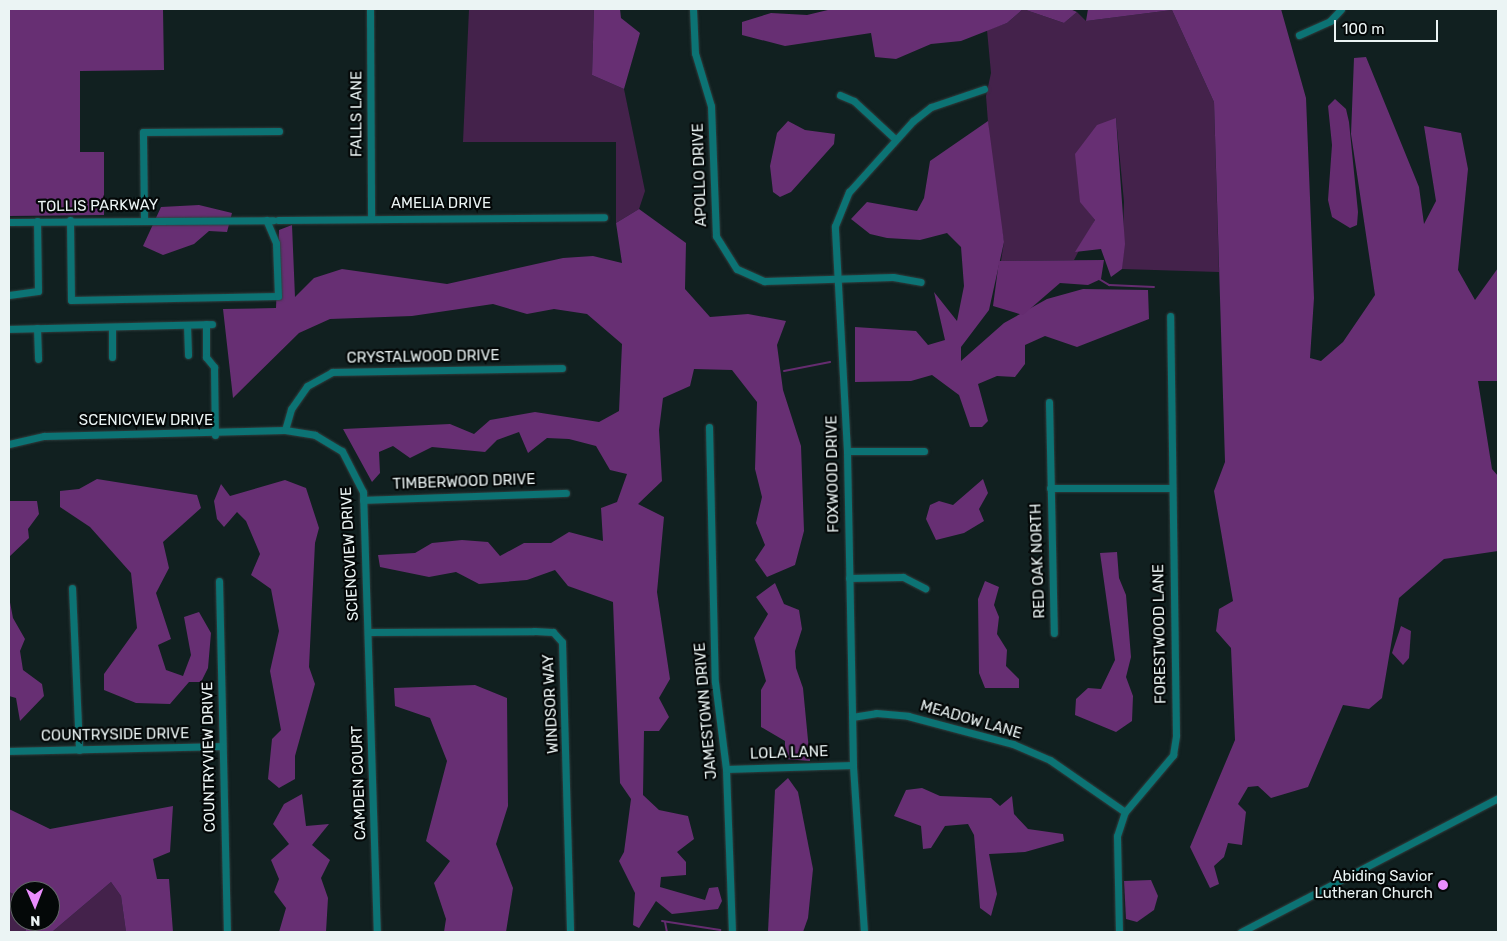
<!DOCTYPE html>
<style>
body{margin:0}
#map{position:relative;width:1507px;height:941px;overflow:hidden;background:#112020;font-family:Rubik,sans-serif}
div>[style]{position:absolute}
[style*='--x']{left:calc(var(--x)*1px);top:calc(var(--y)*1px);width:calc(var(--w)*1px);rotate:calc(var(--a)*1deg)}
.green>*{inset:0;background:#44224b}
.forest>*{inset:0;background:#672f73}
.water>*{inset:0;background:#652c70}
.stream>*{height:2px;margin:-1px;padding:0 1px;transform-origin:1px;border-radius:1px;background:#652c70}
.roads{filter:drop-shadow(0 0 1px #303e3e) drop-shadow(0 0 1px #303e3e)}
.minor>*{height:7px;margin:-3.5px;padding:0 3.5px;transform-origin:3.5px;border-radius:3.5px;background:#0c7374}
.dots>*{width:14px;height:14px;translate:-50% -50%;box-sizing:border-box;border:2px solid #040808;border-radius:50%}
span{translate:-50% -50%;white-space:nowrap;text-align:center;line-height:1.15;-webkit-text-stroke:4.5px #040808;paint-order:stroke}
.street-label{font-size:15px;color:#ebf4f4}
.poi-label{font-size:15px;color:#ebf4f4}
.right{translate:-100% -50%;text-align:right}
.frame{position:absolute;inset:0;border:10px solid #ebf4f4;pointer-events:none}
.north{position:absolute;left:10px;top:881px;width:50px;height:50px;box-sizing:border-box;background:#040808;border:1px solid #606666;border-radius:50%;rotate:179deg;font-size:14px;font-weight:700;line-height:20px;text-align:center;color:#ebf4f4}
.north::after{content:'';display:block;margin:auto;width:18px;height:22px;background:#ea8dfd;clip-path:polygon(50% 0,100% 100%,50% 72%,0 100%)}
.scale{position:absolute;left:1334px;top:20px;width:104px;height:22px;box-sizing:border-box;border:2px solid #ebf4f4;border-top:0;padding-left:6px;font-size:15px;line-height:18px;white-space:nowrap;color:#ebf4f4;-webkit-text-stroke:4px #040808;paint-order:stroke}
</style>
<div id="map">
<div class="green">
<div style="clip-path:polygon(469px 9px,594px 9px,592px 75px,624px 89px,645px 191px,639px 209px,616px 223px,616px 142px,463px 142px)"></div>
<div style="clip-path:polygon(1023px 9px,1064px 23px,1077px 12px,1086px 21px,1172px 10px,1214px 102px,1219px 272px,1122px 269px,1124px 202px,1116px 118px,1081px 202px,1095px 220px,1074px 260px,1001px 261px,1004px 242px,992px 175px,986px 96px,991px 73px,987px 30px,1007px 23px)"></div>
<div style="clip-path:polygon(111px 882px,121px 896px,126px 932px,52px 932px)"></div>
<div style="clip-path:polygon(9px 892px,20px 897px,20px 921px,29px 921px,25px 932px,9px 932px)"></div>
</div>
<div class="forest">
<div style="clip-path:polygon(9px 9px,163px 9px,164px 70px,80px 71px,80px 152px,104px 152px,104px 215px,9px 216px)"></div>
<div style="clip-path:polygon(594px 9px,620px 9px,621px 18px,640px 33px,624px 89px,592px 75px)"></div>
<div style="clip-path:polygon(832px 9px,1070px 9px,1077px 12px,1064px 23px,1023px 9px,1007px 23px,961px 41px,931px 44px,896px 59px,875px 57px,871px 33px,785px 46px,742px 35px,742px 22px,771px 13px,807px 15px)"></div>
<div style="clip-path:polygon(1088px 9px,1281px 9px,1306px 98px,1314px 298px,1310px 358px,1321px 361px,1343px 342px,1375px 295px,1351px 134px,1354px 58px,1366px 57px,1419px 187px,1424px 224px,1436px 201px,1424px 126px,1461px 133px,1468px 169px,1458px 270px,1475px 300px,1498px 268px,1498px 381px,1478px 381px,1492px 469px,1498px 476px,1498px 551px,1444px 559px,1399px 598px,1382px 698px,1369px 709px,1343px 705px,1308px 787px,1271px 798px,1258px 786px,1248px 787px,1238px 804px,1246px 812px,1242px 845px,1228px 843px,1224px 857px,1214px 866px,1219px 884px,1210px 888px,1190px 847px,1235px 740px,1231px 648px,1216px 631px,1219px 609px,1233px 601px,1214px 491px,1225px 462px,1214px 102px,1172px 10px,1086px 21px)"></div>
<div style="clip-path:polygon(1116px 118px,1125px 244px,1122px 269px,1111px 277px,1101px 249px,1075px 252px,1095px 220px,1080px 202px,1075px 154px,1097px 125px)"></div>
<div style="clip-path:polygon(788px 121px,805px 130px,835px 134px,834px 144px,791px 192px,780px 197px,773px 192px,770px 166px,777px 133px)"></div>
<div style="clip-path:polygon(988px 121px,1004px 242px,989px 310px,961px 347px,961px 361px,1004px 323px,1047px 299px,1083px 289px,1148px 290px,1149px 319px,1077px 347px,1045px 336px,1025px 345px,1025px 364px,1015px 377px,997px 376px,978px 384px,988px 421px,982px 427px,970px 427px,959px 395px,932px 375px,911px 381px,855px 382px,855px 327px,916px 331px,928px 345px,945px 340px,934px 292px,957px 321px,964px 286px,961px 247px,947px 233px,920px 240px,887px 238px,870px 234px,851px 219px,867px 202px,917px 211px,924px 198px,930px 161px)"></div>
<div style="clip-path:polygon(199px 205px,232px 213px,227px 232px,209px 231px,194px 244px,163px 255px,143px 246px,161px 207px)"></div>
<div style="clip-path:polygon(639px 209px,686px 243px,685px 289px,710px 317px,748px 314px,786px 321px,777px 345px,783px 390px,801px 446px,804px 531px,795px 565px,767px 577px,755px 560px,765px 545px,756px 523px,762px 497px,755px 469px,757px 402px,732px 370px,694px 369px,690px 386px,663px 398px,659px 430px,662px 481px,638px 504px,664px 517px,657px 592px,670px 679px,659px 698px,669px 717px,659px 731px,644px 731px,643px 795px,659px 810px,688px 816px,694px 839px,677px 852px,686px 862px,686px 875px,661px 877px,660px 887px,705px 900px,709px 888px,718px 887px,722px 901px,718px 909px,672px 914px,656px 901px,639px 928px,633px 925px,635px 893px,619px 861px,624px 852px,631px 799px,620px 783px,613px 602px,568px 586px,555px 570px,527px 580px,479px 584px,456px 572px,429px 577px,380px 567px,378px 555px,415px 553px,432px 543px,462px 540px,488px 542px,500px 556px,524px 543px,551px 543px,569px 532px,603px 541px,601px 508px,617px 502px,627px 474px,610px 470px,596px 446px,569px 439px,547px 438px,528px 453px,519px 432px,497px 440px,485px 452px,432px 447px,410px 458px,393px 446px,379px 452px,380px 473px,372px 482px,343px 429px,450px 424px,474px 434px,490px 420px,535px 412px,599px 422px,619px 411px,622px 344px,587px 314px,554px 309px,527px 314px,493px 304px,412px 316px,330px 319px,299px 333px,233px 398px,223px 309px,276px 308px,279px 230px,292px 225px,295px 297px,314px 278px,342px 269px,447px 284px,563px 258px,593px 256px,622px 263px,616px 223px)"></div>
<div style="clip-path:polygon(97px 479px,197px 495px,201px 508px,163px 542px,169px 568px,156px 593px,171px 639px,158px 645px,166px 670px,183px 676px,191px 655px,184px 617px,199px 612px,211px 633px,208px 668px,201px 682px,189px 682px,170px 704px,136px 703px,104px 690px,104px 674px,137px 628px,131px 573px,90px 527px,60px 507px,60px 491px,79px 489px)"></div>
<div style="clip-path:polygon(983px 479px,988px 493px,979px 509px,984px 521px,964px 533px,936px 540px,926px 519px,930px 505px,939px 501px,953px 505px)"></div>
<div style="clip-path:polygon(285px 480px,306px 488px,319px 528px,315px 543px,309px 667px,315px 684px,295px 756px,295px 779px,279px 788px,268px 779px,272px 739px,281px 730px,270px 671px,279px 631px,271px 589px,251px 575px,260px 554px,246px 521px,237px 512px,224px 527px,217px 519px,214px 501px,221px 484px,230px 496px)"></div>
<div style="clip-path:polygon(9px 501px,37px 501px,39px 514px,28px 529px,29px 538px,9px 557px)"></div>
<div style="clip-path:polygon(1117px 552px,1119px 578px,1126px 595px,1131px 657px,1126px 677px,1133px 696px,1132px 721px,1116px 732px,1075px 715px,1076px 699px,1088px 688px,1101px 689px,1115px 660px,1100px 553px)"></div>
<div style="clip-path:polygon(985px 581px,999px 587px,994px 605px,999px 617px,997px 634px,1007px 650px,1006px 666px,1019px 679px,1019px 688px,985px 688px,979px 673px,978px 599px)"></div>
<div style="clip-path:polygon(775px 583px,784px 604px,799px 610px,802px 629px,795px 651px,796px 668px,803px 688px,810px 761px,785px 759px,785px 741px,761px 727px,761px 690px,766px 681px,754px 638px,768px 614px,756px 597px)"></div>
<div style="clip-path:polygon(9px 597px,13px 618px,25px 639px,20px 651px,23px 670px,42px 684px,44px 696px,20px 721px,16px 698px,9px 696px)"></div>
<div style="clip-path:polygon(475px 685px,507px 698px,508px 806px,496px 844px,513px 888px,506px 932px,444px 932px,446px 919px,434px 883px,450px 861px,426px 841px,447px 761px,430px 718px,395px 706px,394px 688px)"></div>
<div style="clip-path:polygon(788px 778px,798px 792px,813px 869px,808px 918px,803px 932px,768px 932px,775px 790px)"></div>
<div style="clip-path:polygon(922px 788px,940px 796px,991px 798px,1000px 806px,1012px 796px,1014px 814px,1028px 829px,1063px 834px,1064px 841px,1025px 852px,989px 854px,997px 894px,991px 916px,980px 908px,974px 835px,968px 824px,945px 826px,931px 848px,923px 849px,921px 826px,894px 816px,906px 790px)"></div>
<div style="clip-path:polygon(302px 794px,306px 826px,329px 824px,312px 845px,330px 860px,321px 878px,328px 898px,326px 932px,279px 932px,286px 908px,274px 892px,279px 879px,271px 860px,289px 844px,273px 824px,284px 804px)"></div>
<div style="clip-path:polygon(173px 806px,170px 852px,153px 859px,157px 879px,169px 879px,173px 932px,126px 932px,121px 896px,111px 882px,52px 932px,25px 932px,29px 921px,50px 921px,50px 891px,20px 891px,20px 897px,9px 892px,9px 809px,50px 829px)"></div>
<div style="clip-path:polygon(1151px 880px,1158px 896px,1154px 910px,1137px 922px,1126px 919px,1124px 881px)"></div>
</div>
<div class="water">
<div style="clip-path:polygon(1335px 99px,1346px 109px,1349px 122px,1358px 212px,1357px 225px,1350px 228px,1332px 217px,1328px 200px,1332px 145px,1328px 106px)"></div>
<div style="clip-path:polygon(1104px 260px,1101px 279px,1088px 285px,1060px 283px,1023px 315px,993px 306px,999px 261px)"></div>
<div style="clip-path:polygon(1401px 626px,1411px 631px,1409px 658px,1403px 665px,1392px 653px)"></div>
</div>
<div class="stream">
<div style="--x:1099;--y:279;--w:12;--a:31"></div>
<div style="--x:1109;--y:285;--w:45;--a:2.5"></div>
<div style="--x:784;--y:371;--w:47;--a:-11.1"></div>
<div style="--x:662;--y:921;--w:59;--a:8.8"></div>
<div style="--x:665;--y:922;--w:10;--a:79"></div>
</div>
<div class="roads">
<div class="minor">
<div style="--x:370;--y:9;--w:210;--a:89.7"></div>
<div style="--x:693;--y:9;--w:44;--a:87.4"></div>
<div style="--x:695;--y:53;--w:55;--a:73.2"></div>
<div style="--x:711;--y:106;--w:130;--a:87.8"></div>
<div style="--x:716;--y:236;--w:39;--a:58"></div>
<div style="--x:737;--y:269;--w:30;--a:24"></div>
<div style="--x:764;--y:281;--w:129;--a:-1.8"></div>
<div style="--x:893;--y:277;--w:28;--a:10"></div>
<div style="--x:1299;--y:35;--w:34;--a:-24"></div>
<div style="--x:1330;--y:21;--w:16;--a:-47"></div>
<div style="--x:840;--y:95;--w:15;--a:23"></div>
<div style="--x:854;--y:101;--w:56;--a:42.8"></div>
<div style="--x:144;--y:218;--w:86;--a:-90.7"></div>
<div style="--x:143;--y:132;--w:136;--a:-0.4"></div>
<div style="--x:70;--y:220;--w:80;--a:89.3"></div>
<div style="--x:71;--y:300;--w:207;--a:-1.1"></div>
<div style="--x:278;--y:296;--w:53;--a:-92.2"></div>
<div style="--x:276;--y:243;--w:25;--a:-113"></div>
<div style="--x:278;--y:220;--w:326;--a:-0.5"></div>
<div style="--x:9;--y:222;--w:264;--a:-0.4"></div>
<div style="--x:9;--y:295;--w:29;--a:-8"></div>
<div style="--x:38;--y:291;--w:70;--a:-90.8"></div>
<div style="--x:206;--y:324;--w:33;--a:90"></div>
<div style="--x:206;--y:357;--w:13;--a:51"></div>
<div style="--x:214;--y:367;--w:68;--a:89.2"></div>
<div style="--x:187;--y:325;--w:30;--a:88"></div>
<div style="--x:112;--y:327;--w:30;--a:90"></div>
<div style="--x:37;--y:328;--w:31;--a:88"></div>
<div style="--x:9;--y:329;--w:203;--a:-1.4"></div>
<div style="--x:1049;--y:402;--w:231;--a:88.8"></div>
<div style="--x:709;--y:427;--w:255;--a:88.7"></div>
<div style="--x:715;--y:682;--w:88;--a:82.8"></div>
<div style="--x:726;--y:769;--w:163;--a:87.9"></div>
<div style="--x:285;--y:430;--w:22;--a:-74"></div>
<div style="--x:291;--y:409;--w:28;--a:-55"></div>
<div style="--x:307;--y:386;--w:29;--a:-29"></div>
<div style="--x:332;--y:372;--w:230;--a:-1"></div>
<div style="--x:9;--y:444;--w:36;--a:-13"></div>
<div style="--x:44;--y:436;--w:241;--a:-1.4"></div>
<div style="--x:285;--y:430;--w:30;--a:9"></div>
<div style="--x:315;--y:435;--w:31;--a:31"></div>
<div style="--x:342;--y:451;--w:46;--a:62.9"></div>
<div style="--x:363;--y:492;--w:440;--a:88.2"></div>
<div style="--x:847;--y:451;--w:77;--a:0"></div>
<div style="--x:1050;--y:488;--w:121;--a:0"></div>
<div style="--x:363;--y:500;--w:203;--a:-2"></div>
<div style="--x:849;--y:578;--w:54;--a:-1.1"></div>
<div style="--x:903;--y:577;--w:25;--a:27"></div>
<div style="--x:219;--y:581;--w:351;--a:88.7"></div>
<div style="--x:72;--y:588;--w:162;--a:87.5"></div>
<div style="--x:368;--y:632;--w:166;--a:-0.3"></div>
<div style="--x:534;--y:631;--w:19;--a:3"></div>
<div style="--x:553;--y:632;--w:13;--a:48"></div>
<div style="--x:562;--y:642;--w:290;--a:88.4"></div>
<div style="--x:852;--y:717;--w:24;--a:-9"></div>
<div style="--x:876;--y:713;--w:32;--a:5"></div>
<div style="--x:908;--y:716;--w:109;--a:14.9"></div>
<div style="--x:1013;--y:744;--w:40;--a:23.4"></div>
<div style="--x:1050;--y:760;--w:91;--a:34.7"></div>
<div style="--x:9;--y:751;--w:213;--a:-1.3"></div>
<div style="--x:726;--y:769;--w:127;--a:-1.8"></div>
<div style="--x:864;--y:932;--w:167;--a:-93.8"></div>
<div style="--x:853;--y:765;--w:314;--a:-91.1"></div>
<div style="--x:847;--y:451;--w:225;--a:-93.1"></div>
<div style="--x:835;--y:226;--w:37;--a:-68"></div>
<div style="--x:849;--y:192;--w:96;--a:-48"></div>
<div style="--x:913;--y:121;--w:23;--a:-38"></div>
<div style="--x:931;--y:107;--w:56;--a:-18.8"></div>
<div style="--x:1119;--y:932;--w:96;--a:-91.2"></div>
<div style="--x:1117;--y:836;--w:25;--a:-72"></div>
<div style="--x:1125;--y:812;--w:75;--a:-49.9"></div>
<div style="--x:1173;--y:755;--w:20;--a:-81"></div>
<div style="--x:1176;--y:735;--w:419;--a:-90.8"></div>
<div style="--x:1241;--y:932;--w:290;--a:-27.5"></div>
</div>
</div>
<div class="dots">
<div style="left:1443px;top:885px;background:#ea8dfd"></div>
</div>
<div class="street-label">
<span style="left:357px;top:114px;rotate:-90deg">FALLS LANE</span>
<span style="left:700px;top:175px;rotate:-92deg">APOLLO DRIVE</span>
<span style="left:441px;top:204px">AMELIA DRIVE</span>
<span style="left:98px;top:206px;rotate:-1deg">TOLLIS PARKWAY</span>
<span style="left:423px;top:357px;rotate:-1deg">CRYSTALWOOD DRIVE</span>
<span style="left:146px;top:421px">SCENICVIEW DRIVE</span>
<span style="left:833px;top:474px;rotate:-91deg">FOXWOOD DRIVE</span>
<span style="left:464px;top:482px;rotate:-2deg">TIMBERWOOD DRIVE</span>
<span style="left:350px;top:554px;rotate:-93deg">SCIENCVIEW DRIVE</span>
<span style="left:1038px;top:561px;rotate:-92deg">RED OAK NORTH</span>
<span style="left:1160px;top:634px;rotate:-91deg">FORESTWOOD LANE</span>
<span style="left:551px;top:704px;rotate:-93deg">WINDSOR WAY</span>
<span style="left:706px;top:711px;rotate:-95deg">JAMESTOWN DRIVE</span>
<span style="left:971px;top:720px;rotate:16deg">MEADOW LANE</span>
<span style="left:115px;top:735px;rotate:-1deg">COUNTRYSIDE DRIVE</span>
<span style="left:789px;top:753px;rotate:-2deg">LOLA LANE</span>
<span style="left:209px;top:757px;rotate:-91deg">COUNTRYVIEW DRIVE</span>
<span style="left:359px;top:783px;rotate:-92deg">CAMDEN COURT</span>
</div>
<div class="poi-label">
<span class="right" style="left:1433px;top:885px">Abiding Savior<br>Lutheran Church</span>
</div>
<div class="frame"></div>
<div class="north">N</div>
<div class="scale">100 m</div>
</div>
